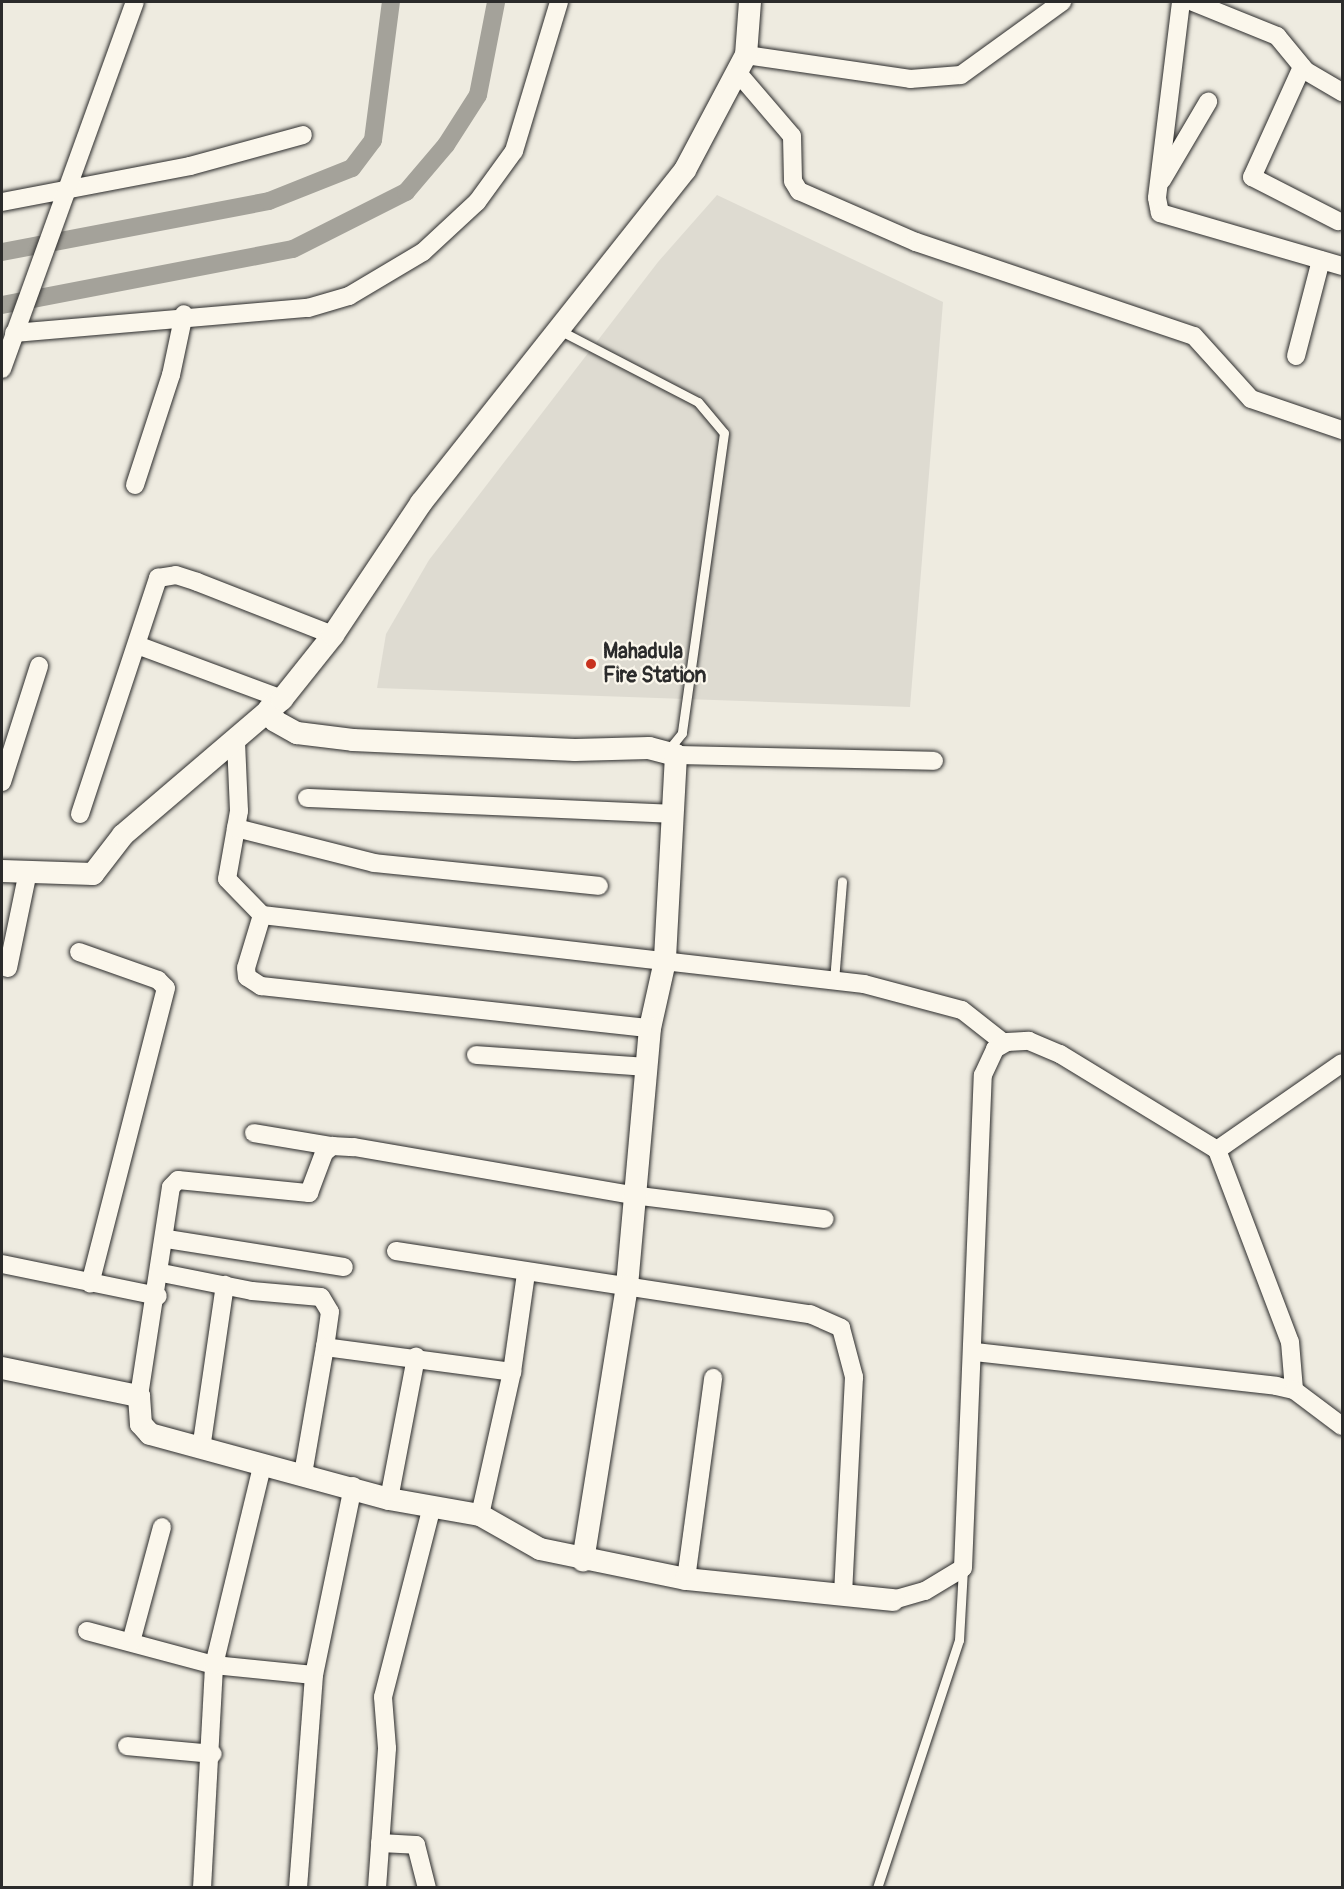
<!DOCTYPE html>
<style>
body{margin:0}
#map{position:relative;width:1344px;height:1889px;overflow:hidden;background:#eeebe0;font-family:Pangolin,sans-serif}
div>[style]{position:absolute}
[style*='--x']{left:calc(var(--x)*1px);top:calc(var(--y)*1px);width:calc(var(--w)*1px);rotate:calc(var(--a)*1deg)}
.built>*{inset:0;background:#dedbd1}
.canal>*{height:18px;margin:-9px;padding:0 9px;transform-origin:9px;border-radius:9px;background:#a4a29a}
.roads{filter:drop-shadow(0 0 2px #2b2b2b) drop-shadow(0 0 2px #2b2b2b)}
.service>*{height:9px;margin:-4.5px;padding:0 4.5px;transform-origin:4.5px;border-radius:4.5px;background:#fbf7ec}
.minor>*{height:18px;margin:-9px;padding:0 9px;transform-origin:9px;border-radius:9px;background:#fbf7ec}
.tertiary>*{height:22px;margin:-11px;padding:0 11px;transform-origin:11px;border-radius:11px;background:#fbf7ec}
.dots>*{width:16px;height:16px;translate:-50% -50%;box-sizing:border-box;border:3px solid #fbf7ec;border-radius:50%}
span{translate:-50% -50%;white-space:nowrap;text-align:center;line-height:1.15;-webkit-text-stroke:4.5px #fbf7ec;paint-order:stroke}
.poi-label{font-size:21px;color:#2b2b2b;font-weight:700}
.left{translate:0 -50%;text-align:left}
.frame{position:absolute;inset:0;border:3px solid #2b2b2b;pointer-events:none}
</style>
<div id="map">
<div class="built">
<div style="clip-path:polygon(717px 195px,943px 302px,910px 707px,377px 688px,386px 634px,429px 560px,658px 262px)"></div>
</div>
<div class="canal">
<div style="--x:2;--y:252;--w:272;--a:-10.8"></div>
<div style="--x:269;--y:201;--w:89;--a:-21.7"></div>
<div style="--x:352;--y:168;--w:35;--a:-53"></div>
<div style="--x:373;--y:140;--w:139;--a:-82.6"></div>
<div style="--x:2;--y:305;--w:296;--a:-10.9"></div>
<div style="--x:293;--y:249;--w:127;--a:-26.8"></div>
<div style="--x:406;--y:192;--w:62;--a:-49.6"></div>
<div style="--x:446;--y:145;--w:59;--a:-57.4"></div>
<div style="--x:478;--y:95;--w:95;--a:-79"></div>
</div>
<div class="roads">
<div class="service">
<div style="--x:561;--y:331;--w:154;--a:27.4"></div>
<div style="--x:698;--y:402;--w:40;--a:50"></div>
<div style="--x:724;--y:433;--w:303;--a:98"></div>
<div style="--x:682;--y:733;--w:21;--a:129"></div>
<div style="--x:834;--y:981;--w:100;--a:-85.4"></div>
<div style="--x:877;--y:1888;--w:261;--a:-71.7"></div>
<div style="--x:959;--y:1640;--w:72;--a:-86.8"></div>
</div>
<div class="minor">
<div style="--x:1181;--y:2;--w:197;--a:97"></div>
<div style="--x:1157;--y:198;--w:15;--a:79"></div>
<div style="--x:1160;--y:213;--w:190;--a:16.2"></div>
<div style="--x:1193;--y:2;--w:91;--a:22"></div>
<div style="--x:1277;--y:36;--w:45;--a:50.4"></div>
<div style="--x:1306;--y:71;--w:42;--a:30.3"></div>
<div style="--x:746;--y:55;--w:166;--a:8.3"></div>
<div style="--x:910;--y:79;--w:51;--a:-4.5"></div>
<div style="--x:961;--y:75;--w:125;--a:-35.9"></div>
<div style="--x:1302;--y:67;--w:121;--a:114.4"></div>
<div style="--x:1252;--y:177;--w:97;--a:27.1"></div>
<div style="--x:738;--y:73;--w:83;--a:49.4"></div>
<div style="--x:792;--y:136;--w:45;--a:88.7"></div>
<div style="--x:793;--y:181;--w:12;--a:59"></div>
<div style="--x:799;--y:191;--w:128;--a:23.6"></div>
<div style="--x:916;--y:242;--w:293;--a:18.7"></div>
<div style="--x:1194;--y:336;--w:85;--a:47.9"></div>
<div style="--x:1251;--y:399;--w:96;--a:18.8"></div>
<div style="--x:1162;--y:180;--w:91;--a:-59.5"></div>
<div style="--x:2;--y:202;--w:191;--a:-10.8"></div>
<div style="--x:190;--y:166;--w:117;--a:-15.3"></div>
<div style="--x:14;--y:333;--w:295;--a:-4.9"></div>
<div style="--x:308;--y:308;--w:43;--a:-16.3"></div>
<div style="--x:349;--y:296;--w:86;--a:-30.7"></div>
<div style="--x:423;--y:252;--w:74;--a:-42.8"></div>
<div style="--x:477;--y:202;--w:63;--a:-54"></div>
<div style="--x:514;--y:151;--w:156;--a:-73.2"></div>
<div style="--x:1296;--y:356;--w:99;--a:-75.4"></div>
<div style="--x:2;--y:369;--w:390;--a:-70.1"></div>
<div style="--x:135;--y:485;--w:116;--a:-71.9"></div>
<div style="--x:171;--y:375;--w:62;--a:-78"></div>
<div style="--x:137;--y:645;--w:155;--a:20.4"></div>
<div style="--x:236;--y:742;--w:69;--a:87.5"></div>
<div style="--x:239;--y:811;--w:69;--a:100"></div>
<div style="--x:227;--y:879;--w:50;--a:45.8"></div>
<div style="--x:262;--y:915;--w:606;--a:6.54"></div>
<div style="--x:864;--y:984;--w:101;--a:14.9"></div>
<div style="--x:962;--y:1010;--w:53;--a:38.2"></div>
<div style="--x:676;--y:755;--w:258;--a:1.3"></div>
<div style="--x:2;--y:782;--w:122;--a:-72.3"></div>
<div style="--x:307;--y:798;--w:366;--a:2.5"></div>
<div style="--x:80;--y:814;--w:249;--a:-71.7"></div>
<div style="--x:158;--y:578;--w:18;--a:-9"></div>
<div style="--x:176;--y:575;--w:22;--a:18"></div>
<div style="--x:197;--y:582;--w:146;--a:21.3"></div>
<div style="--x:236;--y:828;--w:142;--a:14.2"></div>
<div style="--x:374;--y:863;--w:226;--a:5.8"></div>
<div style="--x:262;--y:915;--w:55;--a:106.8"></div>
<div style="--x:246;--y:968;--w:9;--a:84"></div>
<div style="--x:247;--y:977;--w:17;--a:33"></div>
<div style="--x:261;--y:986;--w:391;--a:6.2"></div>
<div style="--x:79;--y:952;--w:84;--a:19.5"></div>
<div style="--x:158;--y:980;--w:11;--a:45"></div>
<div style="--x:166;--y:988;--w:305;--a:104.4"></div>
<div style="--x:8;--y:968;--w:99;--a:-78.3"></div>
<div style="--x:476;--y:1055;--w:170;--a:4"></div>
<div style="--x:254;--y:1133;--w:79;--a:9.5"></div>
<div style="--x:1217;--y:1150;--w:205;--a:69.2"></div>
<div style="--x:1290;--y:1342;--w:48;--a:85.2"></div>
<div style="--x:167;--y:1239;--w:179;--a:9"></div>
<div style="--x:396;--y:1251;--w:419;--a:8.7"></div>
<div style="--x:810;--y:1314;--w:34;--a:24"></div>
<div style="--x:841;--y:1328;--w:51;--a:75.1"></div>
<div style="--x:854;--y:1377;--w:219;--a:92.9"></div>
<div style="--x:2;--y:1264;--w:159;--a:11.6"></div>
<div style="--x:162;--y:1273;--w:92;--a:11.3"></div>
<div style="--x:252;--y:1291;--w:69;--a:5"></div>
<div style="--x:321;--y:1297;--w:17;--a:59"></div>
<div style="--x:330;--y:1312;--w:35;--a:98"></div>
<div style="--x:975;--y:1352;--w:303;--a:6.4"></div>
<div style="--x:1276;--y:1386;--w:18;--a:13"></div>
<div style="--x:1294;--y:1390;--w:60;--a:36.9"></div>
<div style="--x:139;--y:1396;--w:211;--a:-81.3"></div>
<div style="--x:171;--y:1187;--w:10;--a:-45"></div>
<div style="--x:178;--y:1180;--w:132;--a:5.7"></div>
<div style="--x:309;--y:1193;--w:43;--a:-69.4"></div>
<div style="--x:324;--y:1153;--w:11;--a:-41"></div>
<div style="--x:332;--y:1146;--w:22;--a:3"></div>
<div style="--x:354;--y:1147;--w:282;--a:9.8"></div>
<div style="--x:632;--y:1195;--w:194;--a:7.1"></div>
<div style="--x:201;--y:1449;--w:166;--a:-81.7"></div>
<div style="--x:303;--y:1474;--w:129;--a:-80.2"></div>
<div style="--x:325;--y:1347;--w:189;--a:7.6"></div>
<div style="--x:389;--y:1499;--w:145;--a:-79.2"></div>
<div style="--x:480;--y:1515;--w:147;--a:-77.4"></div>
<div style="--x:512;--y:1372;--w:99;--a:-81.9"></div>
<div style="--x:686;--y:1579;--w:203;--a:-82.3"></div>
<div style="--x:893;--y:1600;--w:33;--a:-16"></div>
<div style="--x:925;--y:1591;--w:44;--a:-31.2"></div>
<div style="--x:963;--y:1568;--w:493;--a:-87.7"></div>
<div style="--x:983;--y:1075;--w:29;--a:-65"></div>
<div style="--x:995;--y:1049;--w:14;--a:-30"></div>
<div style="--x:1007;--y:1042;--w:22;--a:-3"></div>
<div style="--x:1029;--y:1041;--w:34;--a:23"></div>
<div style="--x:1060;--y:1054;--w:184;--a:31.4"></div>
<div style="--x:1217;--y:1150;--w:152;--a:-34.8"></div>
<div style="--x:87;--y:1631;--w:131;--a:15"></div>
<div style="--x:214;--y:1665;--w:100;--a:5.7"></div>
<div style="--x:131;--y:1642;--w:119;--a:-74.9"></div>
<div style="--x:127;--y:1746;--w:86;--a:5.3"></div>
<div style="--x:380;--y:1843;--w:36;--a:3"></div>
<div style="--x:416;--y:1845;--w:44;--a:75.7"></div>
<div style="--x:202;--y:1888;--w:223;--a:-86.9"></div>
<div style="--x:214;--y:1665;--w:205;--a:-76.4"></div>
<div style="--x:298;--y:1888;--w:214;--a:-85.7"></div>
<div style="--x:314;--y:1675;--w:193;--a:-78.3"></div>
<div style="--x:377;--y:1888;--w:140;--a:-85.9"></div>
<div style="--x:387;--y:1748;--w:51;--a:-94.5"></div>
<div style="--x:383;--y:1697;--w:197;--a:-75.6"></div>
</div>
<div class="tertiary">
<div style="--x:269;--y:709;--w:13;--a:63"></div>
<div style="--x:275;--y:721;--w:25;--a:29"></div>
<div style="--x:297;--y:733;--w:56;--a:7.1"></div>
<div style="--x:353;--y:740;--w:222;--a:2.6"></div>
<div style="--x:575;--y:750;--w:74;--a:-1.5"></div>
<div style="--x:649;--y:748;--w:28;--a:15"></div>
<div style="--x:676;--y:755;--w:206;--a:93.1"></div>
<div style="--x:665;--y:961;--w:69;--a:102.6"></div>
<div style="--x:650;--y:1028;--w:259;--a:95.1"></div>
<div style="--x:627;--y:1286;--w:278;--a:99.1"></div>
<div style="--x:2;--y:871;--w:91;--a:1.9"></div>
<div style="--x:93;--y:874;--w:49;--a:-52.4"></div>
<div style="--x:123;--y:835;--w:209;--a:-40.5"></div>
<div style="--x:282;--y:699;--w:82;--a:-51.4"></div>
<div style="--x:333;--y:635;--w:159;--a:-56.3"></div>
<div style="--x:421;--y:503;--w:425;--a:-51.6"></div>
<div style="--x:685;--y:170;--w:130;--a:-62.1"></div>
<div style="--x:746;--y:55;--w:53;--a:-85.7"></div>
<div style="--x:2;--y:1368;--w:140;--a:11.6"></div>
<div style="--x:139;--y:1396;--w:28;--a:86"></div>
<div style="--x:141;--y:1424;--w:13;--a:48"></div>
<div style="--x:150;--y:1434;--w:248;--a:15.2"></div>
<div style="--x:389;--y:1499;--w:92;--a:10"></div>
<div style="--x:480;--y:1515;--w:69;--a:29.5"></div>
<div style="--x:540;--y:1549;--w:149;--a:11.6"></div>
<div style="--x:686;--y:1579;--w:208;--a:5.8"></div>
</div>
</div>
<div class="dots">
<div style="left:591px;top:664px;background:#c8321e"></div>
</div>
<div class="poi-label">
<span class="left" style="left:603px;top:664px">Mahadula<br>Fire Station</span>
</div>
<div class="frame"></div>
</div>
